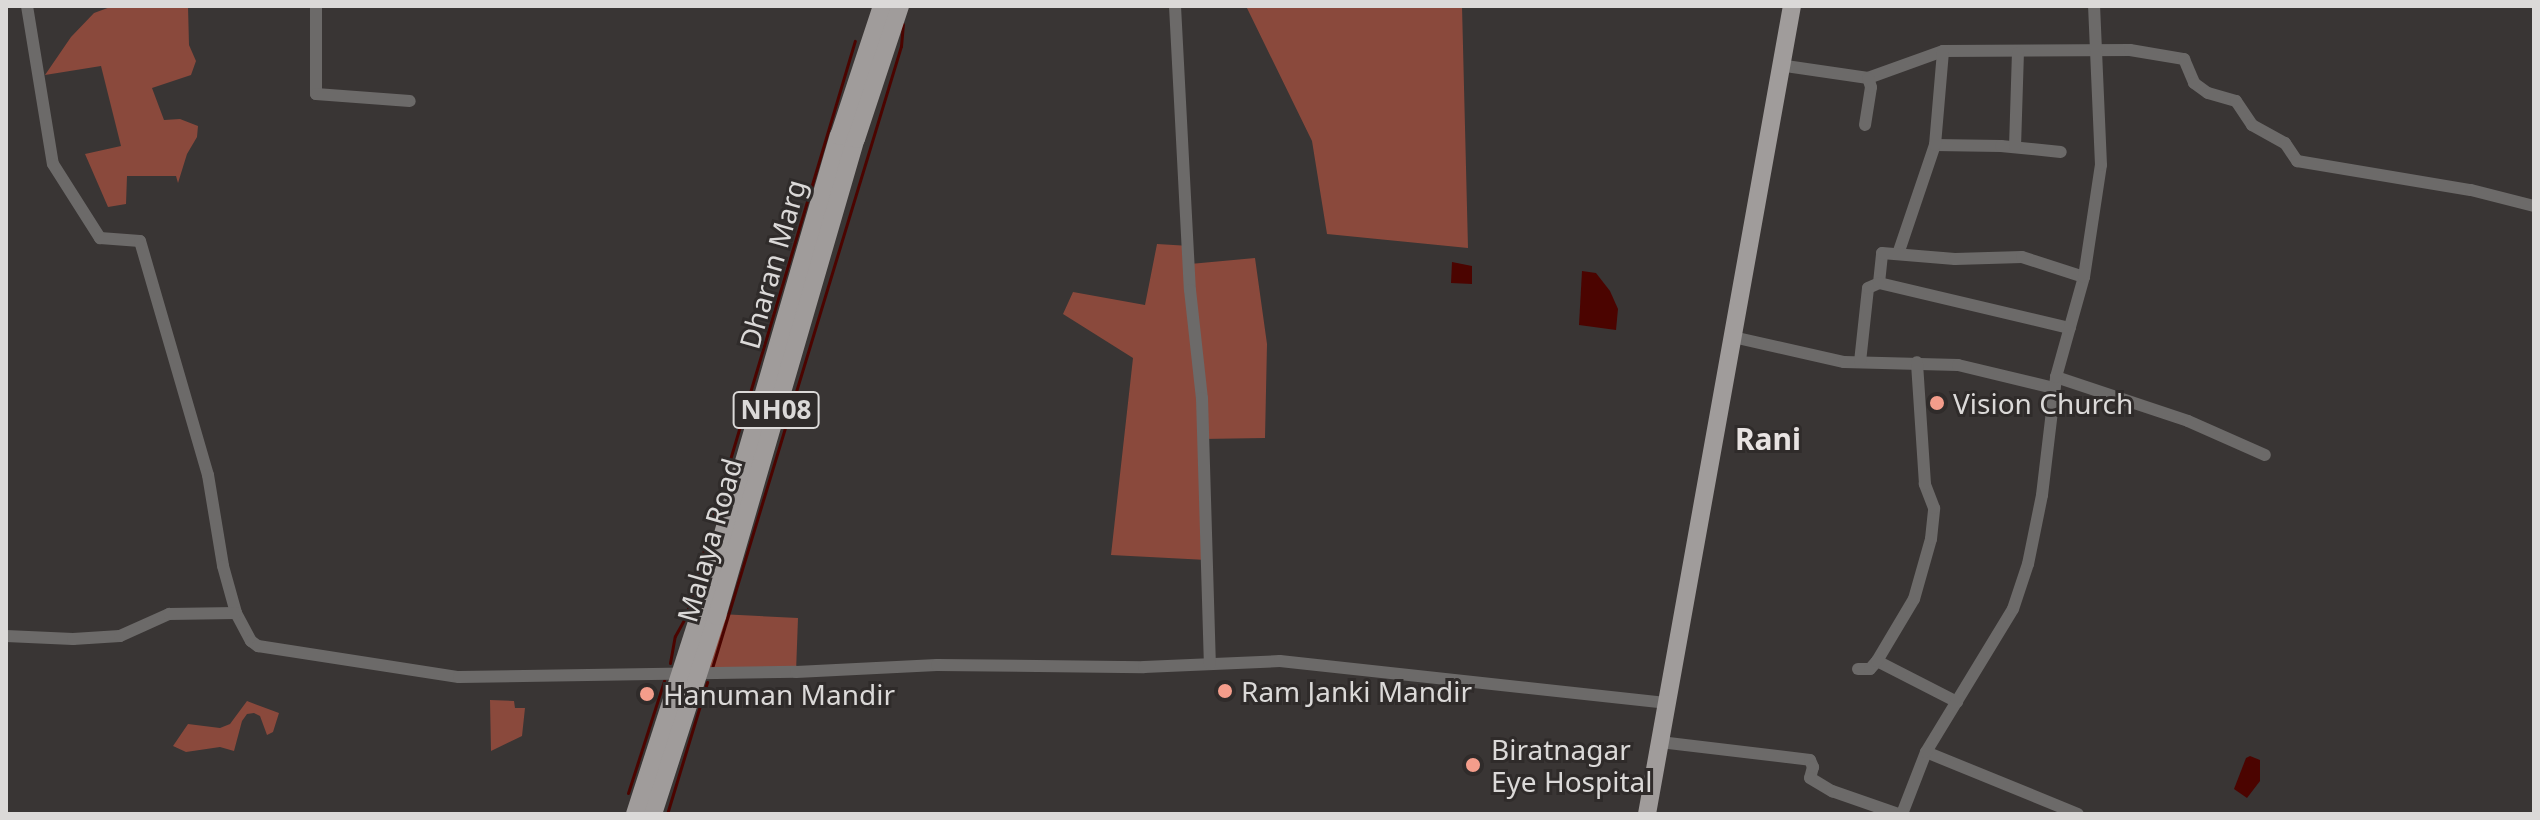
<!DOCTYPE html>
<style>
body{margin:0}
#map{position:relative;width:2540px;height:820px;overflow:hidden;background:#393534;font-family:"Noto Sans",sans-serif}
div>[style]{position:absolute}
[style*='--x']{left:calc(var(--x)*1px);top:calc(var(--y)*1px);width:calc(var(--w)*1px);rotate:calc(var(--a)*1deg)}
.green>*{inset:0;background:#8a493c}
.water>*{inset:0;background:#4b0400}
.stream>*{height:3px;margin:-1.5px;padding:0 1.5px;transform-origin:1.5px;border-radius:1.5px;background:#4b0400}
.street>*{height:12px;margin:-6px;padding:0 6px;transform-origin:6px;border-radius:6px;background:#6c6a69}
.primary>*{height:18px;margin:-9px;padding:0 9px;transform-origin:9px;border-radius:9px;background:#a09c9b}
.dots>*{width:22px;height:22px;translate:-50% -50%;box-sizing:border-box;border:4px solid #2f2b2a;border-radius:50%}
span{translate:-50% -50%;white-space:nowrap;text-align:center;line-height:1.15;-webkit-text-stroke:6px #2f2b2a;paint-order:stroke}
.shield-label span{padding:2px 6px;background:#2f2b2a;border:2px solid;border-radius:6px;-webkit-text-stroke-width:0}
.shield-label{font-size:26px;color:#dbd9d8;font-weight:700}
.street-label{font-size:28px;color:#dbd9d8}
.poi-label{font-size:28px;color:#dbd9d8}
.left{translate:0 -50%;text-align:left}
.neighbourhood-label{font-size:30px;color:#e8e3e2;font-weight:700}
.frame{position:absolute;inset:0;border:8px solid #dbd9d8;pointer-events:none}
</style>
<div id="map">
<div class="green">
<div style="clip-path:polygon(113px 6px,188px 6px,189px 45px,196px 61px,191px 75px,152px 88px,164px 120px,180px 119px,198px 126px,197px 137px,187px 154px,178px 183px,176px 176px,127px 176px,126px 204px,108px 207px,85px 154px,121px 146px,101px 66px,45px 75px,71px 37px,94px 13px)"></div>
<div style="clip-path:polygon(1246px 6px,1462px 6px,1468px 248px,1327px 234px,1312px 141px)"></div>
<div style="clip-path:polygon(1157px 244px,1190px 246px,1190px 264px,1255px 258px,1267px 344px,1265px 438px,1202px 439px,1207px 560px,1111px 555px,1133px 358px,1063px 314px,1073px 292px,1145px 305px)"></div>
<div style="clip-path:polygon(700px 613px,798px 618px,796px 672px,698px 674px)"></div>
<div style="clip-path:polygon(490px 700px,514px 701px,515px 708px,525px 708px,522px 736px,491px 751px)"></div>
<div style="clip-path:polygon(247px 701px,279px 713px,273px 732px,267px 735px,260px 716px,254px 713px,247px 714px,242px 721px,234px 751px,220px 747px,186px 752px,173px 746px,188px 724px,220px 728px,230px 724px)"></div>
</div>
<div class="water">
<div style="clip-path:polygon(1452px 262px,1472px 266px,1472px 284px,1451px 283px)"></div>
<div style="clip-path:polygon(1582px 271px,1596px 273px,1610px 291px,1618px 309px,1616px 330px,1579px 325px)"></div>
<div style="clip-path:polygon(2250px 756px,2260px 760px,2260px 781px,2247px 798px,2234px 789px,2246px 758px)"></div>
</div>
<div class="stream">
<div style="--x:712;--y:520;--w:500;--a:-73.4"></div>
<div style="--x:670;--y:663;--w:27;--a:-80"></div>
<div style="--x:675;--y:636;--w:23;--a:-61"></div>
<div style="--x:686;--y:616;--w:87;--a:-74.7"></div>
<div style="--x:712;--y:668;--w:650;--a:-73.1"></div>
<div style="--x:901;--y:46;--w:22;--a:-85"></div>
<div style="--x:628;--y:793;--w:118;--a:-72.2"></div>
<div style="--x:667;--y:814;--w:138;--a:-73.1"></div>
</div>
<div class="street">
<div style="--x:27;--y:6;--w:160;--a:80.7"></div>
<div style="--x:53;--y:164;--w:88;--a:57.6"></div>
<div style="--x:100;--y:238;--w:40;--a:4.3"></div>
<div style="--x:140;--y:241;--w:244;--a:73.8"></div>
<div style="--x:208;--y:475;--w:92;--a:80.6"></div>
<div style="--x:223;--y:566;--w:49;--a:74.5"></div>
<div style="--x:236;--y:613;--w:32;--a:62"></div>
<div style="--x:251;--y:641;--w:9;--a:36"></div>
<div style="--x:258;--y:646;--w:203;--a:8.8"></div>
<div style="--x:459;--y:677;--w:337;--a:-0.9"></div>
<div style="--x:796;--y:672;--w:141;--a:-2.8"></div>
<div style="--x:937;--y:665;--w:207;--a:0.6"></div>
<div style="--x:1144;--y:667;--w:136;--a:-2.5"></div>
<div style="--x:1280;--y:661;--w:388;--a:6.2"></div>
<div style="--x:316;--y:6;--w:88;--a:90"></div>
<div style="--x:316;--y:94;--w:94;--a:4.3"></div>
<div style="--x:1175;--y:6;--w:284;--a:87"></div>
<div style="--x:1190;--y:290;--w:109;--a:83.7"></div>
<div style="--x:1202;--y:398;--w:266;--a:88.3"></div>
<div style="--x:1779;--y:65;--w:90;--a:8.3"></div>
<div style="--x:1868;--y:78;--w:80;--a:-19.8"></div>
<div style="--x:1943;--y:51;--w:187;--a:-0.3"></div>
<div style="--x:2130;--y:50;--w:55;--a:9.5"></div>
<div style="--x:2184;--y:59;--w:26;--a:67"></div>
<div style="--x:2194;--y:83;--w:17;--a:36"></div>
<div style="--x:2208;--y:93;--w:29;--a:16"></div>
<div style="--x:2236;--y:101;--w:29;--a:56"></div>
<div style="--x:2252;--y:125;--w:38;--a:29"></div>
<div style="--x:2285;--y:143;--w:22;--a:56"></div>
<div style="--x:2297;--y:161;--w:176;--a:9.5"></div>
<div style="--x:2471;--y:190;--w:65;--a:14.3"></div>
<div style="--x:1865;--y:125;--w:38;--a:-81"></div>
<div style="--x:1871;--y:87;--w:9;--a:-108"></div>
<div style="--x:1935;--y:145;--w:66;--a:0.9"></div>
<div style="--x:2001;--y:146;--w:60;--a:5.7"></div>
<div style="--x:2015;--y:147;--w:94;--a:-88.2"></div>
<div style="--x:1898;--y:254;--w:115;--a:-71.3"></div>
<div style="--x:1935;--y:145;--w:94;--a:-85.1"></div>
<div style="--x:1879;--y:283;--w:30;--a:-84"></div>
<div style="--x:1882;--y:253;--w:73;--a:4.7"></div>
<div style="--x:1955;--y:259;--w:67;--a:-1.7"></div>
<div style="--x:2022;--y:257;--w:65;--a:17.9"></div>
<div style="--x:1733;--y:337;--w:114;--a:12.7"></div>
<div style="--x:1844;--y:362;--w:114;--a:1.5"></div>
<div style="--x:1958;--y:365;--w:99;--a:13.5"></div>
<div style="--x:1860;--y:362;--w:74;--a:-83.8"></div>
<div style="--x:1868;--y:288;--w:12;--a:-24"></div>
<div style="--x:1879;--y:283;--w:196;--a:13.3"></div>
<div style="--x:2056;--y:377;--w:139;--a:18.4"></div>
<div style="--x:2188;--y:421;--w:84;--a:23.8"></div>
<div style="--x:6;--y:636;--w:67;--a:2.6"></div>
<div style="--x:73;--y:639;--w:47;--a:-3.7"></div>
<div style="--x:120;--y:636;--w:54;--a:-24.2"></div>
<div style="--x:169;--y:614;--w:67;--a:-0.9"></div>
<div style="--x:1877;--y:661;--w:90;--a:27.1"></div>
<div style="--x:1858;--y:669;--w:12;--a:0"></div>
<div style="--x:1870;--y:669;--w:11;--a:-49"></div>
<div style="--x:1877;--y:661;--w:72;--a:-59.2"></div>
<div style="--x:1914;--y:599;--w:62;--a:-74.2"></div>
<div style="--x:1931;--y:539;--w:31;--a:-84"></div>
<div style="--x:1934;--y:508;--w:26;--a:-111"></div>
<div style="--x:1925;--y:484;--w:122;--a:-93.8"></div>
<div style="--x:1660;--y:742;--w:151;--a:6.8"></div>
<div style="--x:1810;--y:760;--w:8;--a:67"></div>
<div style="--x:1813;--y:767;--w:11;--a:105"></div>
<div style="--x:1810;--y:778;--w:26;--a:31"></div>
<div style="--x:1832;--y:791;--w:70;--a:19.2"></div>
<div style="--x:1926;--y:752;--w:164;--a:22.2"></div>
<div style="--x:1902;--y:814;--w:66;--a:-68.8"></div>
<div style="--x:1926;--y:752;--w:167;--a:-58.7"></div>
<div style="--x:2013;--y:609;--w:47;--a:-71.6"></div>
<div style="--x:2028;--y:564;--w:70;--a:-78.5"></div>
<div style="--x:2042;--y:495;--w:119;--a:-83.2"></div>
<div style="--x:2056;--y:377;--w:104;--a:-74.4"></div>
<div style="--x:2084;--y:277;--w:113;--a:-81.4"></div>
<div style="--x:2101;--y:165;--w:159;--a:-92.5"></div>
</div>
<div class="primary">
<div style="--x:635;--y:814;--w:211;--a:-72.1"></div>
<div style="--x:700;--y:613;--w:497;--a:-73.8"></div>
<div style="--x:839;--y:136;--w:137;--a:-71.7"></div>
<div style="--x:653;--y:814;--w:208;--a:-72.1"></div>
<div style="--x:717;--y:616;--w:497;--a:-73.8"></div>
<div style="--x:856;--y:139;--w:140;--a:-71.7"></div>
<div style="--x:1647;--y:814;--w:821;--a:-79.83"></div>
</div>
<div class="dots">
<div style="left:1937px;top:403px;background:#f49d8b"></div>
<div style="left:1225px;top:691px;background:#f49d8b"></div>
<div style="left:647px;top:694px;background:#f49d8b"></div>
<div style="left:1473px;top:765px;background:#f49d8b"></div>
</div>
<div class="shield-label">
<span style="left:776px;top:410px">NH08</span>
</div>
<div class="street-label">
<span style="left:772px;top:264px;rotate:-74deg">Dharan Marg</span>
<span style="left:709px;top:540px;rotate:-74deg">Malaya Road</span>
</div>
<div class="poi-label">
<span class="left" style="left:1953px;top:403px">Vision Church</span>
<span class="left" style="left:1241px;top:691px">Ram Janki Mandir</span>
<span class="left" style="left:663px;top:694px">Hanuman Mandir</span>
<span class="left" style="left:1491px;top:765px">Biratnagar<br>Eye Hospital</span>
</div>
<div class="neighbourhood-label">
<span style="left:1768px;top:439px">Rani</span>
</div>
<div class="frame"></div>
</div>
